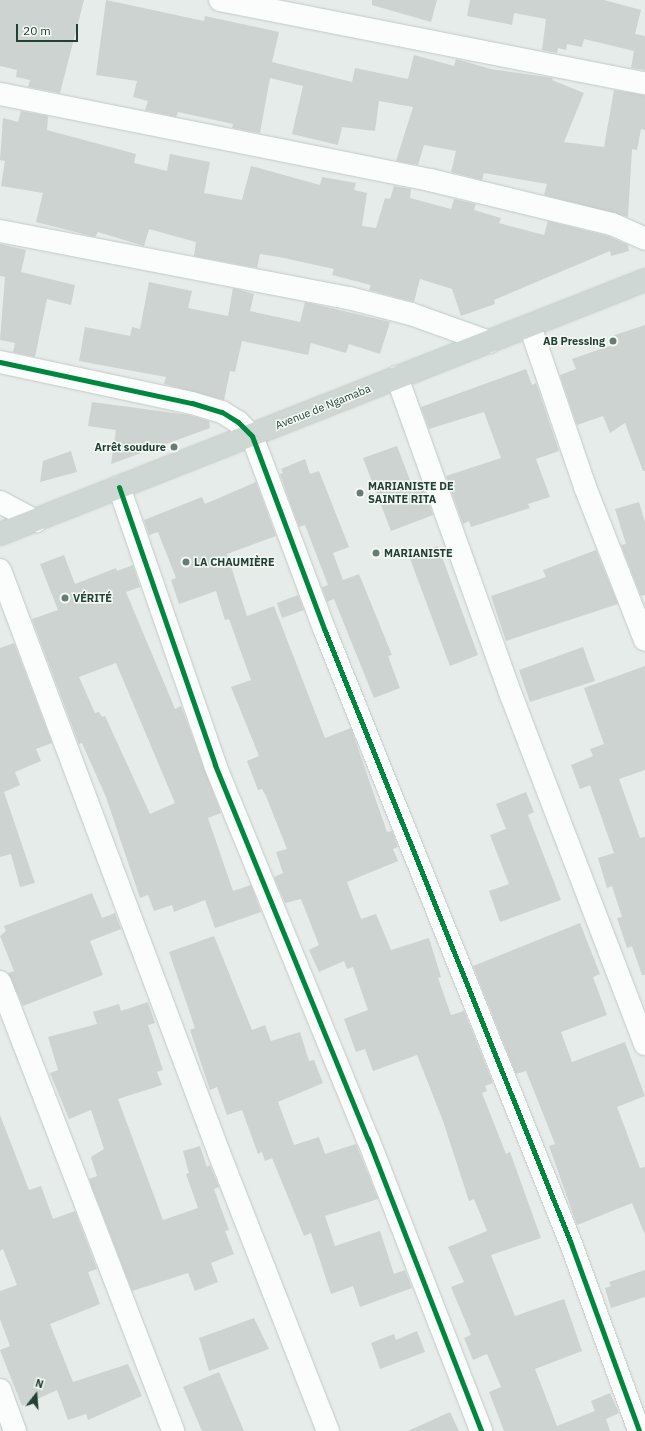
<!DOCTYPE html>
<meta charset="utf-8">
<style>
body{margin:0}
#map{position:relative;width:645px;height:1431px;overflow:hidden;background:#e6ece9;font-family:"IBM Plex Sans",sans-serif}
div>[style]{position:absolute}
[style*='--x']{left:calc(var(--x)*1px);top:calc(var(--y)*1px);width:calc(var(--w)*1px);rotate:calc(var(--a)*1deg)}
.building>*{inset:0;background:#cdd3d0}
.roads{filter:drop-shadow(0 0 1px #c3c9c6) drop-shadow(0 0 1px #c3c9c6)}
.minor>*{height:22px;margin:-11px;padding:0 11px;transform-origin:11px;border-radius:11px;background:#fbfcfc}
.major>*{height:22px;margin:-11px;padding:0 11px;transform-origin:11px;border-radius:11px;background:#cfd7d4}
.cycleway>*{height:5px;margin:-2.5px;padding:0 2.5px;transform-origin:2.5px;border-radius:2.5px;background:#00873e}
.dots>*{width:11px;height:11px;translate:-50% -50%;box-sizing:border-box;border:2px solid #f5faf7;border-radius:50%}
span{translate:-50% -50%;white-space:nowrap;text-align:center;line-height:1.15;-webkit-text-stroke:3px #f5faf7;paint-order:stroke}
.poi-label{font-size:11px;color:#234034;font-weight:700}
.right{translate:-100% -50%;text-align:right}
.left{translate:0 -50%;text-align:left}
.street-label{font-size:11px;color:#234034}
.north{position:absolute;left:16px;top:1375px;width:40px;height:40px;-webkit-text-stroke:3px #f5faf7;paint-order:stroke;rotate:17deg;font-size:11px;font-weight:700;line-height:16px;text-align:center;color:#234034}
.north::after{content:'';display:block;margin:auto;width:14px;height:18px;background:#234034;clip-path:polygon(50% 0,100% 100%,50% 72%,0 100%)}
.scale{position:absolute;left:16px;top:24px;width:62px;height:18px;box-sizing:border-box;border:2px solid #234034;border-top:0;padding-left:5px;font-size:12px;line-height:14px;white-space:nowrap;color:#234034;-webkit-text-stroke:3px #f5faf7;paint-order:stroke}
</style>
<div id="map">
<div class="building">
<div style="clip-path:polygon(0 0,84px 0,60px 93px,28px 87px,30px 80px,16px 77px,17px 70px,0 66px)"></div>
<div style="clip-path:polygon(106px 0,204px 21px,205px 16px,279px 32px,272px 62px,352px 82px,355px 68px,408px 79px,414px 55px,454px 66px,456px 59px,491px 69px,553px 78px,552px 80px,584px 93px,564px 142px,604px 147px,614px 90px,645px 95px,645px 130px,641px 129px,637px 150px,632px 149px,628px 217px,544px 195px,547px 184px,484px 173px,482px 180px,451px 172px,456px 151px,424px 145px,418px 165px,396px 161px,413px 107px,379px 101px,375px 131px,342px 127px,338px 145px,292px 134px,303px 86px,270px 78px,260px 133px,232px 128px,233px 124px,178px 112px,176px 117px,145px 110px,148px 101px,133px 97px,137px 81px,96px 75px)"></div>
<div style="clip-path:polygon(372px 0,437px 0,431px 22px,372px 5px)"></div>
<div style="clip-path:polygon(470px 0,604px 0,641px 10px,635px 34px,645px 36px,645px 70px,631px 68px,634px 51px,584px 39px,582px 47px,567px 44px,566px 50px,558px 48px,557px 53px,542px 50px,546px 19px,514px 13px,512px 25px,467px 16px)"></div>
<div style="clip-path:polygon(21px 111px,48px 116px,47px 130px,136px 154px,134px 163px,167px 171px,170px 154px,210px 162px,204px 193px,242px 200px,251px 166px,320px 185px,322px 177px,356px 183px,354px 190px,367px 193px,362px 226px,376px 228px,385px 198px,390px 199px,394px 186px,411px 189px,410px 198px,451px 209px,454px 199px,476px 204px,474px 210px,501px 218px,499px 223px,544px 235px,548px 221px,608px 236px,628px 245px,629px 251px,611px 256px,610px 251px,494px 300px,495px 304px,461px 316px,452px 289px,420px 279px,414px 302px,369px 290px,371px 285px,332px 275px,334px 269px,279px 257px,260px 254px,257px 268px,194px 256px,196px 242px,149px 229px,144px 246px,98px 232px,95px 237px,36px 222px,43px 193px,1px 186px,5px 161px,0 160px,3px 118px,18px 122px)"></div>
<div style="clip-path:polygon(0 244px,26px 250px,21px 272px,75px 285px,71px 305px,47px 299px,35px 357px,13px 352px,15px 343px,0 340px,5px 277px,0 276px)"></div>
<div style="clip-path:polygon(149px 282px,192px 291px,188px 308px,228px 316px,233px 288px,254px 294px,250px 311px,300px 322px,305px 302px,390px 322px,380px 354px,349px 344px,346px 353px,311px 343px,308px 355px,242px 341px,235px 372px,230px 371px,224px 400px,164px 384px,166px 377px,79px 361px,85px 327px,130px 336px,132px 327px,140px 329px)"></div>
<div style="clip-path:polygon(645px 325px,645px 471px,643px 471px,625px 423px,610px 433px,603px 416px,577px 425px,560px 375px,576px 369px,572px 359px,612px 345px,609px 337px)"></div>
<div style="clip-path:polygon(526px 369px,532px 385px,536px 383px,559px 451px,536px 459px,550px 497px,528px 504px,530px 508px,471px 527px,469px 521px,463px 524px,446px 476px,501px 458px,484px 412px,429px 429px,421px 407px)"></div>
<div style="clip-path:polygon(92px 402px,189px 415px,209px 421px,210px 428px,111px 464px,116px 430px,88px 426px)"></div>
<div style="clip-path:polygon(397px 446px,413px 488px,422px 484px,433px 515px,391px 531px,363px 458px)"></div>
<div style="clip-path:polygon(71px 451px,77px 472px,40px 482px,43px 461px)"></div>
<div style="clip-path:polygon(305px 459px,310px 474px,319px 471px,349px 547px,333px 553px,343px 580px,359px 574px,392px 655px,388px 656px,400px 688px,374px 698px,334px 599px,327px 602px,322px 587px,328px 585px,305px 525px,299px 527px,280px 474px,283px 473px,281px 469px)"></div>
<div style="clip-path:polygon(256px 482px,276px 536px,227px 554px,247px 616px,274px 606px,325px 738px,351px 728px,387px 832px,392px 831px,398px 847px,393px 849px,398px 861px,347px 882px,361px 919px,376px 914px,391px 950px,429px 938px,441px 977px,438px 978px,451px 1015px,464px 1011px,493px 1083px,485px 1086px,487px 1091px,482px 1093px,506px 1154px,510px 1152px,541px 1238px,491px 1255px,515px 1316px,564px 1299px,582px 1351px,535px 1369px,557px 1426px,595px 1411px,591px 1401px,610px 1393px,619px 1413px,606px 1419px,610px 1431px,504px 1431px,489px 1392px,501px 1387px,487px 1354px,473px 1360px,464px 1338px,471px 1335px,451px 1287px,464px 1282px,448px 1247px,487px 1231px,474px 1199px,469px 1201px,443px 1121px,417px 1055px,373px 1071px,365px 1049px,356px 1052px,344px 1019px,368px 1010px,353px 967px,347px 969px,344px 961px,319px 972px,309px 950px,319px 945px,301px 899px,285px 903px,274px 877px,283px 873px,276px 852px,287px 849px,266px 796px,262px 789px,258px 790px,247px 761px,259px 756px,231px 687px,251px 680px,229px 619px,225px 620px,216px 591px,179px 604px,171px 580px,176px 578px,158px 532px,149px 535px,144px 520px,202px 497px,205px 504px)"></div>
<div style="clip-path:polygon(639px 502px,645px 522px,645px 595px,641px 596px,621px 545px,626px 544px,615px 509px)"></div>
<div style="clip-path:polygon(438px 546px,478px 655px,450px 666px,409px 556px)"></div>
<div style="clip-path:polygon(596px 550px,618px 604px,506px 641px,491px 596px,546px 577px,543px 570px)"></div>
<div style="clip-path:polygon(evenodd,64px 555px,75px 584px,116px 568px,117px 571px,133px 565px,140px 587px,126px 592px,175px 709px,181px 706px,221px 813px,208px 818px,233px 891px,251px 885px,261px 912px,215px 928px,205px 900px,174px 912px,172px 905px,154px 911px,148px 895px,140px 898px,106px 797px,82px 743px,79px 744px,32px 619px,58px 610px,40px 564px,64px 555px,116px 663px,175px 803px,150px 814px,105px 716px,102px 717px,99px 712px,95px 713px,79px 677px,116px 663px)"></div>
<div style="clip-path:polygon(298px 595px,304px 610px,282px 618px,277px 603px)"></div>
<div style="clip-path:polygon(14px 643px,52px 743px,36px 749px,41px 761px,15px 772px,20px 785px,4px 792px,35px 883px,20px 887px,11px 854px,0 857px,0 648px)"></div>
<div style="clip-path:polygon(583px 647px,595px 681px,530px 702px,519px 670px)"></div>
<div style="clip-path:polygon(645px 666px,645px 770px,619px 779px,640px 838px,645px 837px,645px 975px,642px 975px,632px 946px,627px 948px,617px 918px,622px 917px,612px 886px,607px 888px,598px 858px,614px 853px,590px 785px,580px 789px,571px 765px,593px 756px,590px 749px,604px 744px,584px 688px)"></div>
<div style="clip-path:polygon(526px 792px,534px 812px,528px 815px,561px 900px,500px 922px,489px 891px,509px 884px,490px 835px,506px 829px,496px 804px)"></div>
<div style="clip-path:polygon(92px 893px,102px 918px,115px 913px,121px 929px,90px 941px,103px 975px,23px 1006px,8px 973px,14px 971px,0 936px,6px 931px,4px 926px)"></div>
<div style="clip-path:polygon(580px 923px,600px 974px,593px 977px,607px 1015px,561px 1032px,572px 1062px,625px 1042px,645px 1096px,617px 1107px,640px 1168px,645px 1167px,645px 1235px,632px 1203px,577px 1225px,549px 1146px,555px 1144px,538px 1101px,526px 1071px,516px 1074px,473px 966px)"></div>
<div style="clip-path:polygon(214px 936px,252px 1030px,265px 1025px,271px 1041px,300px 1032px,309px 1061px,314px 1060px,323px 1083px,278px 1102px,294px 1145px,319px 1137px,325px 1154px,356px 1144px,378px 1199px,325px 1216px,335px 1246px,380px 1231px,394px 1274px,405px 1270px,412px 1288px,360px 1307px,353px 1286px,331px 1294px,311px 1233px,304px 1236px,272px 1158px,265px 1161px,262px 1152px,258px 1154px,242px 1110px,227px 1115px,217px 1087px,210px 1090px,190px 1030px,195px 1028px,169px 952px)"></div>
<div style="clip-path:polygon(148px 1002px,155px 1023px,148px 1025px,163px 1070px,157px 1072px,162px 1085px,118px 1099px,163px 1220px,198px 1208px,186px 1174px,189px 1173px,183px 1151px,200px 1146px,207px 1167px,210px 1165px,219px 1187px,214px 1189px,229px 1230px,225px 1231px,234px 1254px,211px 1263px,218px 1282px,195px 1291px,188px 1273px,132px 1291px,89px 1179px,97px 1176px,91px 1157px,104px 1149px,91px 1110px,69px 1119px,50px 1073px,58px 1070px,48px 1037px,97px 1024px,93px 1012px,119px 1004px,121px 1011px)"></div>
<div style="clip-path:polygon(0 1115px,29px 1190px,41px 1186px,53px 1219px,75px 1211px,97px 1269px,88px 1272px,100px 1304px,50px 1324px,73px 1382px,128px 1364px,142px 1396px,88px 1420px,86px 1414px,68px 1420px,57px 1390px,22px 1406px,0 1350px,10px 1346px,0 1319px,0 1291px,17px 1285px,3px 1249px,0 1251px)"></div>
<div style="clip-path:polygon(645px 1270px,645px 1297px,611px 1308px,605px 1288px,611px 1286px,609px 1282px)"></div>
<div style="clip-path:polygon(254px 1318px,269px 1349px,209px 1371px,199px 1338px)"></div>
<div style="clip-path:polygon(417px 1331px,425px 1352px,380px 1369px,371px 1343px,394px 1334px,396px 1340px)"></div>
<div style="clip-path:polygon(219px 1372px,244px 1431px,202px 1431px,183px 1387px)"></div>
<div style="clip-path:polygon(450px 1412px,459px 1431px,408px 1431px)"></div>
</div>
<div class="roads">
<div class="minor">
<div style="--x:220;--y:0;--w:433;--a:11.1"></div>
<div style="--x:0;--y:94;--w:439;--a:11.3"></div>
<div style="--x:430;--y:180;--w:187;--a:13.6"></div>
<div style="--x:612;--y:224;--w:36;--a:24"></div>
<div style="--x:0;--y:231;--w:355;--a:10.9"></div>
<div style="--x:349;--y:298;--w:64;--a:14.5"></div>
<div style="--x:411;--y:314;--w:83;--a:19.7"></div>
<div style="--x:530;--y:326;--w:170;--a:71.1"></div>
<div style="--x:585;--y:487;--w:164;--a:68.6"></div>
<div style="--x:0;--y:362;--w:196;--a:12.1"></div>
<div style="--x:192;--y:403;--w:31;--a:17"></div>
<div style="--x:222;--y:412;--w:19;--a:32"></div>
<div style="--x:238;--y:422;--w:20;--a:45"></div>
<div style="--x:252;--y:436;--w:208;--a:69.5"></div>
<div style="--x:325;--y:631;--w:657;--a:68.12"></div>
<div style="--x:570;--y:1241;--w:202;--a:70"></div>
<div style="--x:397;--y:377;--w:338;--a:70.3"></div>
<div style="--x:511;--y:695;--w:374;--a:69"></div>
<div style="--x:119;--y:487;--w:294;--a:70.9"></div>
<div style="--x:215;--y:765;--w:404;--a:67.8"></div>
<div style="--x:368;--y:1139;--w:313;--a:68.8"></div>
<div style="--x:0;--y:502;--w:41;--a:27.8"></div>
<div style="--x:0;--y:570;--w:623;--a:69.41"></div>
<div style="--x:219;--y:1153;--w:299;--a:68.6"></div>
<div style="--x:0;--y:982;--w:481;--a:68.9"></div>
<div style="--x:0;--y:1390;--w:44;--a:69.9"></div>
</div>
<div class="major">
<div style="--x:0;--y:534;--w:693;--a:-21.49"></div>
</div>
</div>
<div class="cycleway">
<div style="--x:0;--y:362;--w:196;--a:12.1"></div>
<div style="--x:192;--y:403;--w:31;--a:17"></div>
<div style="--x:222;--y:412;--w:19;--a:32"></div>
<div style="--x:238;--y:422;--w:20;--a:45"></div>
<div style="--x:252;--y:436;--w:208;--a:69.5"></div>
<div style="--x:325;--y:631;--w:657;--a:68.12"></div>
<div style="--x:570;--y:1241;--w:202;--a:70"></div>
<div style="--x:119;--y:487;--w:294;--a:70.9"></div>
<div style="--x:215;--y:765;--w:404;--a:67.8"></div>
<div style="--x:368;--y:1139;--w:313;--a:68.8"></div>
</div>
<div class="dots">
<div style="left:613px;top:341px;background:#677c73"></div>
<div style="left:174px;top:447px;background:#677c73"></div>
<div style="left:360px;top:493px;background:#677c73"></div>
<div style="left:376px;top:553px;background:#677c73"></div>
<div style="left:186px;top:562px;background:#677c73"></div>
<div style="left:65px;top:598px;background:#677c73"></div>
</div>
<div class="poi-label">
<span class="right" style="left:605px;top:341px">AB Pressing</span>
<span class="right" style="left:166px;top:447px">Arrêt soudure</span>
<span class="left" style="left:368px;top:493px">MARIANISTE DE<br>SAINTE RITA</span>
<span class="left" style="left:384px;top:553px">MARIANISTE</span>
<span class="left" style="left:194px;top:562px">LA CHAUMIÈRE</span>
<span class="left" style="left:73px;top:598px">VÉRITÉ</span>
</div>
<div class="street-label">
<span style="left:323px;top:407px;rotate:-22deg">Avenue de Ngamaba</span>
</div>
<div class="north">N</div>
<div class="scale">20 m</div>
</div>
